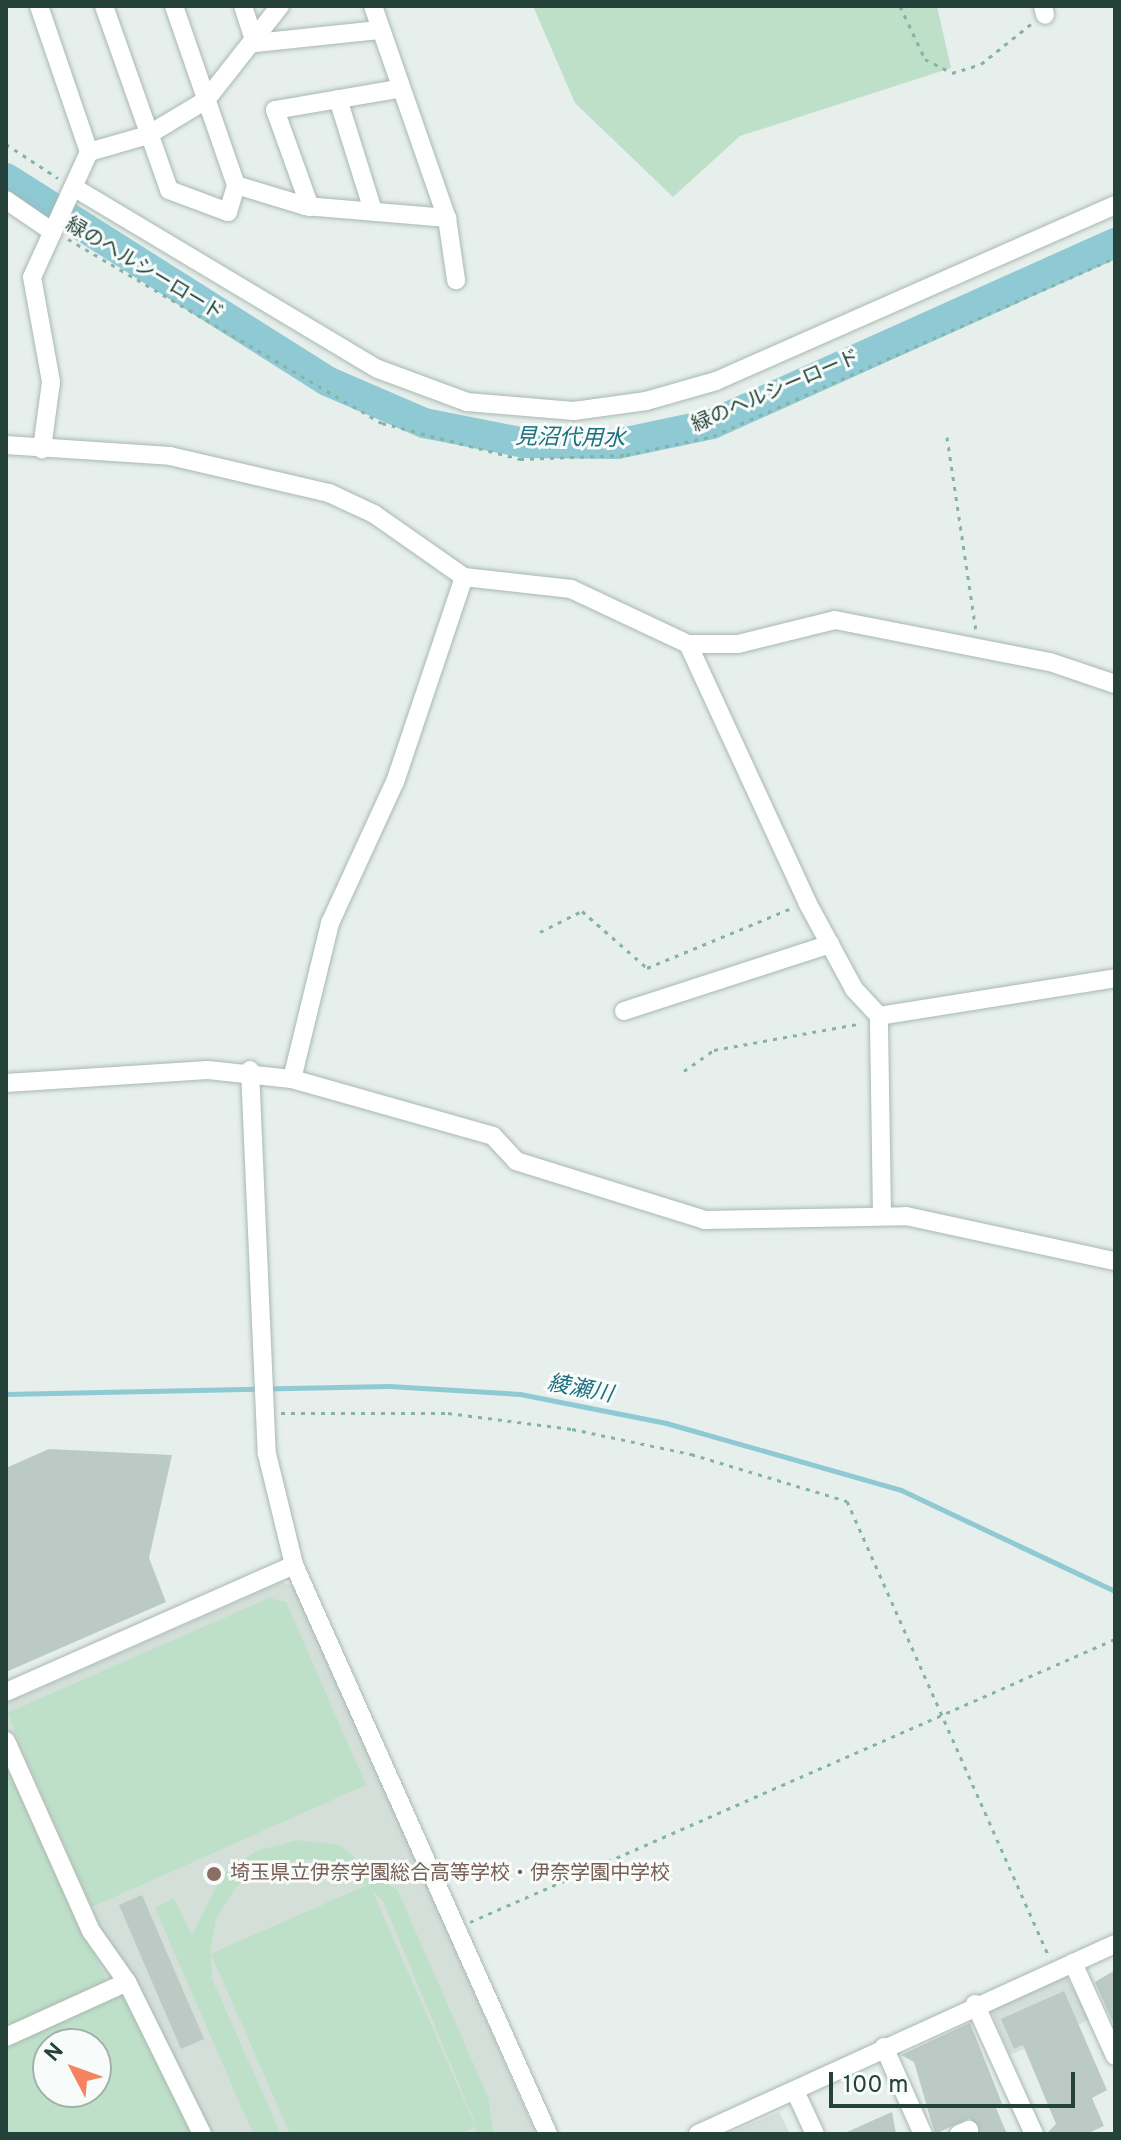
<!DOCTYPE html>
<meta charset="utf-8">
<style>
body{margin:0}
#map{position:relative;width:1121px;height:2140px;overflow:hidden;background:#e6efeb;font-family:Overpass,"Noto Sans JP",sans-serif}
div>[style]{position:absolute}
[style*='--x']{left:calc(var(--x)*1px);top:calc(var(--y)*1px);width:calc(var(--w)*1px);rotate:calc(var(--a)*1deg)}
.built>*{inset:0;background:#d4dfda}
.green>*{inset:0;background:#bfe0c8}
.stream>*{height:5px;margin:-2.5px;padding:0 2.5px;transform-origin:2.5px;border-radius:2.5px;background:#8ec9d4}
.river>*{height:30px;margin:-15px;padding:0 15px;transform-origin:15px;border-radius:15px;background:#8ec9d4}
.building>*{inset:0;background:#bbcac4}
.path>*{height:3px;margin-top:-1.5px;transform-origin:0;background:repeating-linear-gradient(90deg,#86b3a5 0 4px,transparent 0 10px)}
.roads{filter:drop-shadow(0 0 2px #a8b8b2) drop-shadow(0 0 2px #a8b8b2)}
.minor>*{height:18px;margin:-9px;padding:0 9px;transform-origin:9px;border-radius:9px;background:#fff}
.dots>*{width:22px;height:22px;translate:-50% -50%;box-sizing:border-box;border:4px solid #f7fbf9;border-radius:50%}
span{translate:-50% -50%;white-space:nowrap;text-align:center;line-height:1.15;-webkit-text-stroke:6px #f7fbf9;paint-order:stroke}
.street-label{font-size:20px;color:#24423a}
.education-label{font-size:20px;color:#785e54}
.left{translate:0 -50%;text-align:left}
.water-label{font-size:22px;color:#1c6f80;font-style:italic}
.frame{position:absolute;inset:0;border:8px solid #24423a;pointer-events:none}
.north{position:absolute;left:32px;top:2028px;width:80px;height:80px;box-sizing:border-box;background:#f7fbf9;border:2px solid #a3b1ad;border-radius:50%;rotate:311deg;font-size:22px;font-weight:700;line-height:32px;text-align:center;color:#24423a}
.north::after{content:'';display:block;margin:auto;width:28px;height:36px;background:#f4845f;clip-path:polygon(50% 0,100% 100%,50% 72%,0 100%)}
.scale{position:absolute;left:829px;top:2072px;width:246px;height:36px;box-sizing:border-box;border:4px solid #24423a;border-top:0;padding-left:10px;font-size:24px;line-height:28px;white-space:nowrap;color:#24423a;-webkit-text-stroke:6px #f7fbf9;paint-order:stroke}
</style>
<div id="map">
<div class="built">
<div style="clip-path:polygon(evenodd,282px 1582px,296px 1587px,536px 2134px,6px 2134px,6px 1703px,282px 1582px,48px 2044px,96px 2044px,96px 2092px,48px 2092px,48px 2044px)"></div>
<div style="clip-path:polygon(1065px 1975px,1091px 2019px,1010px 2055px,990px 2008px)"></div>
<div style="clip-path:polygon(779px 2112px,790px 2134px,727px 2134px)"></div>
</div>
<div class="green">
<div style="clip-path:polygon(533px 6px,937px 6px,951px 68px,740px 136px,673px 197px,575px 103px)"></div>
<div style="clip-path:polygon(269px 1598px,286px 1602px,366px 1785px,92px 1907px,7px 1713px)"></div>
<div style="clip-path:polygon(6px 1752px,108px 1985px,6px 2030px)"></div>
<div style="clip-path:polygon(evenodd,297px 1840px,339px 1845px,398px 1891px,488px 2097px,494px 2134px,477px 2134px,475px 2127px,461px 2134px,290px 2134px,211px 1954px,212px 1979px,281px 2134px,253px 2134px,155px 1908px,174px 1898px,192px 1935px,222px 1875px,256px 1851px,297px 1840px,301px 1859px,331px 1863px,367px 1885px,210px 1954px,216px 1919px,236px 1887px,267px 1867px,301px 1859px,297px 1840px,372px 1890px,383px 1901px,476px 2125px,475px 2125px,372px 1890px)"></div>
<div style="clip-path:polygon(evenodd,130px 1991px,192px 2134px,6px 2134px,6px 2046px,130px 1991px,48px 2044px,96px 2044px,96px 2092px,48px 2092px,48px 2044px)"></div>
</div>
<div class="stream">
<div style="--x:6;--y:1394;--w:383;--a:-1.2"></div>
<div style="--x:389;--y:1386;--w:131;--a:3.5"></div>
<div style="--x:520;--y:1394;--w:149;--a:11.2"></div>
<div style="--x:666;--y:1423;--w:244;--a:15.9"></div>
<div style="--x:901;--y:1490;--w:237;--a:25.3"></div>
</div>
<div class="river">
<div style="--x:6;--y:178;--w:380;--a:32.3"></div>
<div style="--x:327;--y:381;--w:106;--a:23.4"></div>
<div style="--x:424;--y:423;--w:103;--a:11.2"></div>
<div style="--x:525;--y:443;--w:92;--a:0.6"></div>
<div style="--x:617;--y:444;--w:97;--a:-11.9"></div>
<div style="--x:712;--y:424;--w:442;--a:-24.2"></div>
</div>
<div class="building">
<div style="clip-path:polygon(49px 1449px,172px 1455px,149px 1558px,166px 1602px,6px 1672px,6px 1468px)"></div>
<div style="clip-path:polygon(142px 1895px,204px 2039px,181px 2049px,119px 1905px)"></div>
<div style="clip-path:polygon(1115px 1970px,1115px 2027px,1095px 1982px)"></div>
<div style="clip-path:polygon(1064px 1991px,1107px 2090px,1092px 2098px,1104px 2126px,1086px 2134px,1046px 2134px,1056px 2124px,1023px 2045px,1014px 2049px,1001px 2019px)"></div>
<div style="clip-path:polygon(970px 2023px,1003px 2106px,996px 2108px,1007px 2134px,980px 2134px,970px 2118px,935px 2134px,914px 2062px,901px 2055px)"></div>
<div style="clip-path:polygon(892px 2112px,896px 2134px,843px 2134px,867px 2123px)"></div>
</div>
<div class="path">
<div style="--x:900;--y:6;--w:59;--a:64.7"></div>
<div style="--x:925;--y:59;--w:30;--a:27"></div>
<div style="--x:952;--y:73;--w:30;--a:-17"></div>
<div style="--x:981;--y:64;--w:64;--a:-38.7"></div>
<div style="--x:6;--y:144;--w:62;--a:33.2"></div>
<div style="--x:68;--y:239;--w:364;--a:30.4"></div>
<div style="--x:382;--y:423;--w:143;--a:14.6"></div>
<div style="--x:520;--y:459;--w:106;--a:-2.2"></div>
<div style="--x:626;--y:455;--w:89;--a:-12.3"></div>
<div style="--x:713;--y:436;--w:440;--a:-23.9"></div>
<div style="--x:947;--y:437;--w:196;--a:81.5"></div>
<div style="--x:540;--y:932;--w:47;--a:-26.6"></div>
<div style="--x:582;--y:911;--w:86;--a:41.2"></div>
<div style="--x:647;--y:968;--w:157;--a:-22.5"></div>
<div style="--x:684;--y:1071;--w:37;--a:-35"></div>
<div style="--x:714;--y:1050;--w:150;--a:-10.3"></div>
<div style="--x:281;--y:1413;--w:167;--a:0"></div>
<div style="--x:448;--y:1413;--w:125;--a:7.4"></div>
<div style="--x:572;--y:1429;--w:122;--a:11.9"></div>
<div style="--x:691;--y:1454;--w:163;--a:16.8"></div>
<div style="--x:847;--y:1501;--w:496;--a:66.1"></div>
<div style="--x:470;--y:1922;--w:704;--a:-23.69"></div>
</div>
<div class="roads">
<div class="minor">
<div style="--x:39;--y:6;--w:154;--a:71.1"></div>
<div style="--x:89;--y:152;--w:137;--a:114.5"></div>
<div style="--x:32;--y:277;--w:107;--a:79.7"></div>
<div style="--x:51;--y:382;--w:68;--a:97.7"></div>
<div style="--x:104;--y:6;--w:195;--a:70.5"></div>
<div style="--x:169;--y:190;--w:63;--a:20.4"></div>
<div style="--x:228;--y:212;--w:28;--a:-73"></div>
<div style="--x:174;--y:6;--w:189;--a:70.9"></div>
<div style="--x:236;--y:185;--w:72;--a:16.9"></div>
<div style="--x:305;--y:206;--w:143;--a:4.8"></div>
<div style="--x:243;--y:6;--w:39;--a:72"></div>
<div style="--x:255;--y:43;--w:125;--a:-6"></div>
<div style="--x:373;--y:6;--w:225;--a:70.8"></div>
<div style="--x:447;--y:218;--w:63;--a:81.7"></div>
<div style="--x:1043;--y:6;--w:9;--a:77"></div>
<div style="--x:338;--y:99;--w:117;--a:72.6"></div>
<div style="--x:89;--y:152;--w:61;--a:-16.1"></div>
<div style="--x:148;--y:135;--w:68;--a:-31.1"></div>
<div style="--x:206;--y:100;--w:120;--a:-51.8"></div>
<div style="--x:75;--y:188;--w:353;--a:30.9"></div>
<div style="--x:378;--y:369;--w:95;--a:20.3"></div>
<div style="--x:467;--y:402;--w:107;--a:4.8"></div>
<div style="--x:574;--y:411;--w:73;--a:-7.9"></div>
<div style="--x:646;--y:401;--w:73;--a:-15.9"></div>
<div style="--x:716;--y:381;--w:436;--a:-23.8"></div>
<div style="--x:6;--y:200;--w:53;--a:34.3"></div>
<div style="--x:310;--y:207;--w:103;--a:-109.8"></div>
<div style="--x:275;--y:110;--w:125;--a:-9.7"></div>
<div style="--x:6;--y:445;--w:164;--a:3.8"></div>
<div style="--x:170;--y:456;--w:163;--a:13.1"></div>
<div style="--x:329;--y:493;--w:50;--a:25"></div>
<div style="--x:374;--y:514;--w:110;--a:35"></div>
<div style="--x:464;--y:577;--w:108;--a:6.4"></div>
<div style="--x:571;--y:589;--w:129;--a:25.2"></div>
<div style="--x:688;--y:644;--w:50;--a:0"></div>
<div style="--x:738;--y:644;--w:100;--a:-13.9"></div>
<div style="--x:835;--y:620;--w:219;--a:11.1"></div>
<div style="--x:1050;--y:662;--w:69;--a:18.7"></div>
<div style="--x:688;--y:644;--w:284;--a:65.2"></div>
<div style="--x:807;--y:902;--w:99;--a:61.6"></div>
<div style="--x:854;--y:989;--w:37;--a:47"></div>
<div style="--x:624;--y:1011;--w:217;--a:-18"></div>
<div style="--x:250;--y:1070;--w:384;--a:87.5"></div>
<div style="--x:267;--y:1454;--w:114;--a:76.3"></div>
<div style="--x:294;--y:1565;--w:623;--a:65.94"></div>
<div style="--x:292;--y:1079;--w:209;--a:15.8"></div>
<div style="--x:493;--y:1136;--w:34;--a:47"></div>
<div style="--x:516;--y:1161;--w:198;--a:17.3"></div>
<div style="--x:705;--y:1220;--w:201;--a:-1.1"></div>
<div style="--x:906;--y:1216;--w:214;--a:12.2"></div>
<div style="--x:6;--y:1083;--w:202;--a:-3.7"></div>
<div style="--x:208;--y:1070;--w:84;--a:6.1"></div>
<div style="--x:292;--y:1079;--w:161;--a:-76.3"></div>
<div style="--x:330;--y:923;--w:155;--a:-65.3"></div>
<div style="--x:395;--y:782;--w:216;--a:-71.4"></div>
<div style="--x:882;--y:1215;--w:199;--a:-90.9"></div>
<div style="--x:879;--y:1016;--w:239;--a:-9.1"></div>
<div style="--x:6;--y:1692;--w:315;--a:-23.8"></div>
<div style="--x:6;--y:1741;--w:208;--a:65.9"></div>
<div style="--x:91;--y:1931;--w:62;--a:54.8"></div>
<div style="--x:127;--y:1982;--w:169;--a:63.7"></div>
<div style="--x:1073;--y:1963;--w:102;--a:65.7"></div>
<div style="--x:975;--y:2004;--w:143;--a:65.6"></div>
<div style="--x:6;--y:2037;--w:133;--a:-24.4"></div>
<div style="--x:884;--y:2047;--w:95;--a:65.9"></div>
<div style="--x:795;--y:2091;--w:47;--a:65.1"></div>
<div style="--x:698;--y:2134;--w:458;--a:-24.5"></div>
<div style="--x:959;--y:2134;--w:11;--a:-22"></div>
</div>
</div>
<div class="dots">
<div style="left:214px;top:1874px;background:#8d6e63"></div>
</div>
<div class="street-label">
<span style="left:144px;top:270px;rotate:31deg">緑のヘルシーロード</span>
<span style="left:776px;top:392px;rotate:-23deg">緑のヘルシーロード</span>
</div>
<div class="education-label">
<span class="left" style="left:230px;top:1874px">埼玉県立伊奈学園総合高等学校・伊奈学園中学校</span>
</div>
<div class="water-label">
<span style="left:570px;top:439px;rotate:1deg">見沼代用水</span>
<span style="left:580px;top:1390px;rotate:11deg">綾瀬川</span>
</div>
<div class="frame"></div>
<div class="north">N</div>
<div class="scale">100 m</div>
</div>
